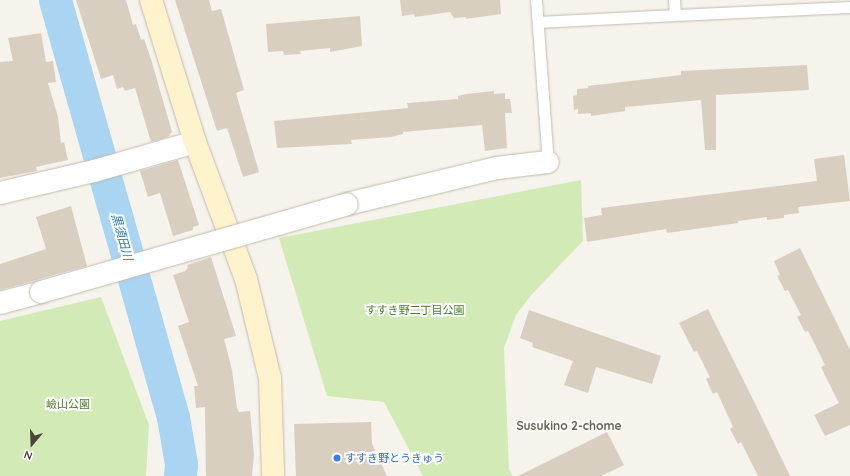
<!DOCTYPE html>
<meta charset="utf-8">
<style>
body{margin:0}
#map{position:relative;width:850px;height:476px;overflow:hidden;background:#f6f3ec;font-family:Quicksand,"Noto Sans JP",sans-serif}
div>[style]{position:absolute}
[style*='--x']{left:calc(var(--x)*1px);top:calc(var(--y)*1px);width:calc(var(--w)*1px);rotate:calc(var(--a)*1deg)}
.green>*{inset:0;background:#d2eab5}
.river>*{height:33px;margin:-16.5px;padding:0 16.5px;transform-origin:16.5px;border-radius:16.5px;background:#a9d4f2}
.building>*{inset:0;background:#d8cfc1}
.roads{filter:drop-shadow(0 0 1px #c2bbae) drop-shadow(0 0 1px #c2bbae)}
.lane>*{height:11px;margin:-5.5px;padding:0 5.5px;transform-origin:5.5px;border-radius:5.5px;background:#fff}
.street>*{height:22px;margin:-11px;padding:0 11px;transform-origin:11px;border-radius:11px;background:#fff}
.secondary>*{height:22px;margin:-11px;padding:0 11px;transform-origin:11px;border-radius:11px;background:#fff3cd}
.bridges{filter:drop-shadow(0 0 1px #c2bbae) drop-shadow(0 0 1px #c2bbae)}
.street-bridge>*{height:22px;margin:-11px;padding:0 11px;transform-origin:11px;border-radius:11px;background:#fff}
.dots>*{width:11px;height:11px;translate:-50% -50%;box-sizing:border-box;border:2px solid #fff;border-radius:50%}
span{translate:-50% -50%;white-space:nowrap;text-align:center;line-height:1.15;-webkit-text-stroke:4px #fff;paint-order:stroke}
.park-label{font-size:11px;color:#4a7f2a}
.shop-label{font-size:11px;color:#366cbe}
.left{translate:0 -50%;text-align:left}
.water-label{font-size:12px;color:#2e7ab2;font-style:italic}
.neighbourhood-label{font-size:12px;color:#6e6250;font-weight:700}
.north{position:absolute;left:12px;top:424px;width:40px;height:40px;-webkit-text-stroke:3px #fff;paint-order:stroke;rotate:199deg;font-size:11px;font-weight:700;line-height:16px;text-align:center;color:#4b4439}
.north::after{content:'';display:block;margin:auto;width:14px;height:18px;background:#4b4439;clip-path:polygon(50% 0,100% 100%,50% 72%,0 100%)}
</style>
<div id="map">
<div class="green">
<div style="clip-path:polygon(581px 180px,583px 241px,533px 293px,516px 315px,504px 348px,509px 469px,513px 476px,423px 476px,384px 402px,327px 396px,279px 238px)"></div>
<div style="clip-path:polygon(101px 297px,149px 425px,146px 476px,0 476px,0 321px)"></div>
</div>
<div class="river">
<div style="--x:55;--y:0;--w:433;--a:74.2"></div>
<div style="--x:173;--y:417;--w:48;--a:80.3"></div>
<div style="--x:181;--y:464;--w:12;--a:95"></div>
</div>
<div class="building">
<div style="clip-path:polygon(76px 0,126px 0,133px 25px,136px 24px,141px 40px,144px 39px,151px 59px,172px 132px,168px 137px,151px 142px,135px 88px,125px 91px,123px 87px,117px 89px,113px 75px,101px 79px)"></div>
<div style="clip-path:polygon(175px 0,209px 0,212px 11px,221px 9px,244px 90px,236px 93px,259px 172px,243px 177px,227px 128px,217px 131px)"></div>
<div style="clip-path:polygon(400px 0,500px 0,501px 14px,466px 19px,466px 17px,454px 18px,450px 12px,415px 17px,414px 14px,402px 16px)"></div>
<div style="clip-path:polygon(360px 16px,362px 46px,330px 52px,330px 48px,300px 51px,301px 54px,284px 55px,283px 51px,268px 52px,266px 24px)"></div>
<div style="clip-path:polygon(41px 33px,46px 62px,53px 61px,56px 82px,48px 83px,58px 117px,61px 143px,64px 142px,68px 160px,36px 167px,37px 171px,0 178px,0 62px,13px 61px,8px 38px)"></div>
<div style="clip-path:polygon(807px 65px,809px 90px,716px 95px,716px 150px,705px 150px,701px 100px,625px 107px,625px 111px,591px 116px,591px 113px,578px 114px,578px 109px,574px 110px,573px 96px,577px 95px,577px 89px,588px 88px,588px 86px,681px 75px,681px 71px)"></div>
<div style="clip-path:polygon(494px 91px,494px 94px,505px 93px,505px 99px,510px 99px,512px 113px,505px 113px,507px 148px,485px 151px,482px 125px,403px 132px,403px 134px,391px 137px,351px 140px,352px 144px,277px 148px,274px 121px,408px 108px,407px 103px,458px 99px,458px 96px,466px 94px)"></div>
<div style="clip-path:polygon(844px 155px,850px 201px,798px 207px,799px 213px,784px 215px,784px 218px,767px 220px,767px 217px,738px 221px,738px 223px,667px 233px,666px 229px,587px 242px,584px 218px,602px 215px,601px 208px,817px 181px,814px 159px)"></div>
<div style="clip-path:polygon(178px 160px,199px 225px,193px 227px,193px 230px,173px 236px,160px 193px,148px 197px,140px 171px)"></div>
<div style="clip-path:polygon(71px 206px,87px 266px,0 290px,0 264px,46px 249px,36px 217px)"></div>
<div style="clip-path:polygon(800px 248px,850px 350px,850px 425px,825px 436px,814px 415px,839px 403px,821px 367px,825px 365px,808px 331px,805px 332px,797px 317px,801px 315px,788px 290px,785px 291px,777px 276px,780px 275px,774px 261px)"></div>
<div style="clip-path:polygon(211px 257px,236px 336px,224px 339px,232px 370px,237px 408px,239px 412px,250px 411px,254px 454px,252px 476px,206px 476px,205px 407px,196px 408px,194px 386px,198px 386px,178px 326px,189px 322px,173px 275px,185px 271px,188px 268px,187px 265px)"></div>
<div style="clip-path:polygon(708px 309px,750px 393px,790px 476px,758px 476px,741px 442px,738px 444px,730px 429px,733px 427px,717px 392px,713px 394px,706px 379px,710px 377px,697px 351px,694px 352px,679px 323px)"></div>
<div style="clip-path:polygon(529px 310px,661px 356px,652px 384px,596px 367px,588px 393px,564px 385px,573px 361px,532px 347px,533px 343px,520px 338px)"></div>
<div style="clip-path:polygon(371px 422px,372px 444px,387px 476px,296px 476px,294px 424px)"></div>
<div style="clip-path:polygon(607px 432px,624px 465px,601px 476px,518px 476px)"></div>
</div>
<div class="roads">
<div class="lane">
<div style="--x:536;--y:0;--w:162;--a:85.8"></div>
<div style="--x:674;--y:0;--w:15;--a:86"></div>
<div style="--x:675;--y:15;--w:175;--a:-2.6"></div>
<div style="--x:538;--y:22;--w:137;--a:-2.9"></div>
</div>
<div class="street">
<div style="--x:0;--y:193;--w:97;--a:-13.2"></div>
<div style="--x:94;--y:171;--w:105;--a:-16"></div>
<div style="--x:347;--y:204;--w:154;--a:-13.5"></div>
<div style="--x:497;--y:168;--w:51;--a:-6.7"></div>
<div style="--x:0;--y:303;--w:42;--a:-15"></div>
</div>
<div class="secondary">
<div style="--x:151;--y:0;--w:149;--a:72.8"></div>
<div style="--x:195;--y:142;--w:146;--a:69.6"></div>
<div style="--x:246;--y:279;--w:102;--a:76.4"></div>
<div style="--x:270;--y:378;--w:98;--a:88.2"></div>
</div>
</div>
<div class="bridges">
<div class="street-bridge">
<div style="--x:41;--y:292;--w:318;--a:-16"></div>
</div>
</div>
<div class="dots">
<div style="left:337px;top:458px;background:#3f7fe0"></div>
</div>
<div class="park-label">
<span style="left:415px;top:310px">すすき野二丁目公園</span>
<span style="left:68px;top:404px">嶮山公園</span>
</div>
<div class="shop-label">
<span class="left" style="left:345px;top:458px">すすき野とうきゅう</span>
</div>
<div class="water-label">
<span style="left:122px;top:237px;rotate:74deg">黒須田川</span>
</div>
<div class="neighbourhood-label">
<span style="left:569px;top:426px">Susukino 2-chome</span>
</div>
<div class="north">N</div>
</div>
